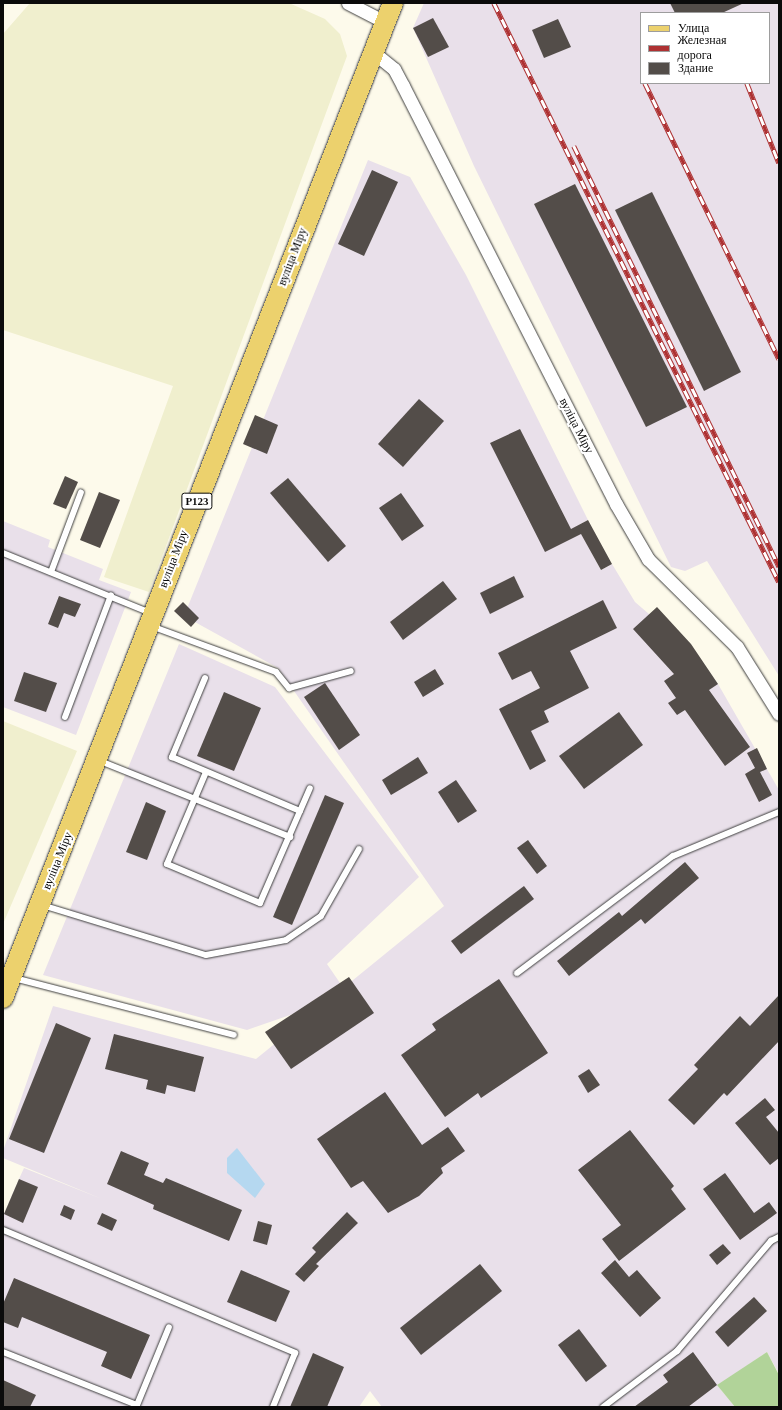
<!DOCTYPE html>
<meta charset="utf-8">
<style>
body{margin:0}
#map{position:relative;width:782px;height:1410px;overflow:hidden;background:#fdfaeb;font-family:Georgia,serif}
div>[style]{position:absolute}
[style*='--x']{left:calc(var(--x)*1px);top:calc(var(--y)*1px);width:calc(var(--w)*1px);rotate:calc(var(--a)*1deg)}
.industrial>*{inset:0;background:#e9e0ea}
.farmland>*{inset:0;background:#f0efce}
.forest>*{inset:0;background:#b1d399}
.water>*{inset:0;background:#b5d8f0}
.building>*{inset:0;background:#534d49}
.roads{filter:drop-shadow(0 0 1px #3e3e3e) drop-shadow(0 0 1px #3e3e3e)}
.lane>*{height:6px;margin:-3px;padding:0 3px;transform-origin:3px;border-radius:3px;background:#fff}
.street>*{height:13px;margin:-6.5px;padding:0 6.5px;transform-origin:6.5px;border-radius:6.5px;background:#fff}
.primary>*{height:20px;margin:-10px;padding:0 10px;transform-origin:10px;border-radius:10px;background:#ecd16d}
.rail>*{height:4.5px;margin-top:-2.25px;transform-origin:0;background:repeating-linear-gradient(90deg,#fff 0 9px,#ae3132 0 18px);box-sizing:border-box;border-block:1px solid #ae3132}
span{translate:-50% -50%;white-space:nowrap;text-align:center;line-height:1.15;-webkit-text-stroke:4px #fff;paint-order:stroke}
.shield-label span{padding:1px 3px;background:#fff;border:1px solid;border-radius:3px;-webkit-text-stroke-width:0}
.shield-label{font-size:11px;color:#0b0b0b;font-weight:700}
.street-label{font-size:12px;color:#0b0b0b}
.frame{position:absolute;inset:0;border:4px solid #0b0b0b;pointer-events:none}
.legend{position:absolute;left:640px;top:12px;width:130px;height:72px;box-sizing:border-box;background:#fff;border:1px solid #9d9d9d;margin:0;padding:5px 7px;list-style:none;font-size:12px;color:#0b0b0b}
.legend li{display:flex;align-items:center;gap:8px;height:20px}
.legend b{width:20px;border:1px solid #9d9d9d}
</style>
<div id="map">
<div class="industrial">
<div style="clip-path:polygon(evenodd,424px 3px,779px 3px,779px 676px,707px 561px,685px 571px,671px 567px,474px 166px,413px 28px,424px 3px,641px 13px,769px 13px,769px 83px,641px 83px,641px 13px)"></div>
<div style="clip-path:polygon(368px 160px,410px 177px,466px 275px,588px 520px,577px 526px,601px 570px,612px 564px,635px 602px,698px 656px,718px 684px,779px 790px,779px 1374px,767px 1352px,718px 1386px,735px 1407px,382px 1407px,370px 1391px,359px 1407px,3px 1407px,3px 1216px,19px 1179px,24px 1168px,102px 1199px,3px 1158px,3px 1151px,53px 1006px,256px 1059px,444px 906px,278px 668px,184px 616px)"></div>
<div style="clip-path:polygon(3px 521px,50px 540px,48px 547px,103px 569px,99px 580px,131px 592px,76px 735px,3px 707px)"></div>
<div style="clip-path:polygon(179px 644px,275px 687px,419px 877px,327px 964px,340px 983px,293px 1014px,247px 1030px,43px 975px)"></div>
</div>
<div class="farmland">
<div style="clip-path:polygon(30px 3px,289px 3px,325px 19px,340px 34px,347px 56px,149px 592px,104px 577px,173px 386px,3px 330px,3px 34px)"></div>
<div style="clip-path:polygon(3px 721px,77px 751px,3px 924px)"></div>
</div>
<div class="forest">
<div style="clip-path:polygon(767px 1352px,779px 1375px,779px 1407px,735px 1407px,717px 1385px)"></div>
</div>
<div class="water">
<div style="clip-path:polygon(237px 1148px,265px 1184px,255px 1198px,227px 1173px,227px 1158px)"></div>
</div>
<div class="building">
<div style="clip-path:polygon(670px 3px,744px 3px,722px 13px,675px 13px)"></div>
<div style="clip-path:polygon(433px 18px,449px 47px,428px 57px,413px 28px)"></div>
<div style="clip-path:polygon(558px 19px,571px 47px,544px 58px,532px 30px)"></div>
<div style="clip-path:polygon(372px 170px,398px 182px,364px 256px,338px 244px)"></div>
<div style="clip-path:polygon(575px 184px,687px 407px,646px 427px,534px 204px)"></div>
<div style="clip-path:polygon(652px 192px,741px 372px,704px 391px,615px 210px)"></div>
<div style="clip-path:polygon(419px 399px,444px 421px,403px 467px,378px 444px)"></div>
<div style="clip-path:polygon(255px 415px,278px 425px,267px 454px,243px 444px)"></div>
<div style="clip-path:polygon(520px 429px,571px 529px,588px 520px,612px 564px,601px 570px,581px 534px,545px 552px,490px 443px)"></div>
<div style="clip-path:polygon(65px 476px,78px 482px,66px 509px,53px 504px)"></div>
<div style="clip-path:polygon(288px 478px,346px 546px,328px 562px,270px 493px)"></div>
<div style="clip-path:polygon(99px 492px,120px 500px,100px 548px,80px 540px)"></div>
<div style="clip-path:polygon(401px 493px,424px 526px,402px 541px,379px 508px)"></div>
<div style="clip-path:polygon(514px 576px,524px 597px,490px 614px,480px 593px)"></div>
<div style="clip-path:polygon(443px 581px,457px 599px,403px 640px,390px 622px)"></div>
<div style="clip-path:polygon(59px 596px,81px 604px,75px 617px,64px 613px,58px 628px,48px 624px)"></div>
<div style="clip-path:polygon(603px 600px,617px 628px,570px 651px,589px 688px,544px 711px,549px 722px,531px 731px,546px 761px,530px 770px,499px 709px,540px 688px,531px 671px,512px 680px,498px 653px)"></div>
<div style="clip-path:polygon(183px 602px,199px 618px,191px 627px,174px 611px)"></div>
<div style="clip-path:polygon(657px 607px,691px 644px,718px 684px,709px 690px,750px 747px,725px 766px,685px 710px,677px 715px,668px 703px,676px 698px,664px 681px,674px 674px,633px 629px)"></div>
<div style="clip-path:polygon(435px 669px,444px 684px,423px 697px,414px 682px)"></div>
<div style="clip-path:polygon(24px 672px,57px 683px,46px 712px,14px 701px)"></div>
<div style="clip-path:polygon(325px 683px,360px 735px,339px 750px,304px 697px)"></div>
<div style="clip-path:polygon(224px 692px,261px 708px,234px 771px,197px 756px)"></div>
<div style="clip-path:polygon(619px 712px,643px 745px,584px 789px,559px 756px)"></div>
<div style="clip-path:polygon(757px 748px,767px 769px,760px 772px,772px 795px,759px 802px,745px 774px,755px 768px,747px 753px)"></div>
<div style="clip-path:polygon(418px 757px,428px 773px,391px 795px,382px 780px)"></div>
<div style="clip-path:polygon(456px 780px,477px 811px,458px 823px,438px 792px)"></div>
<div style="clip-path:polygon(325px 795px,344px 803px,292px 925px,273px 917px)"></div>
<div style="clip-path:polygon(146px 802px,166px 811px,147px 860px,126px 852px)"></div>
<div style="clip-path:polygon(528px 840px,547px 866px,537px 874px,517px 848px)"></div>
<div style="clip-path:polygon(685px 862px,699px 878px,645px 924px,641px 919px,569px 976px,557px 961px,619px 912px,622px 916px)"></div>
<div style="clip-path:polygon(524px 886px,534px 899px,461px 954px,451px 941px)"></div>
<div style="clip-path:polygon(349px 977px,374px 1013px,291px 1069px,265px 1032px)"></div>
<div style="clip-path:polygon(499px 979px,548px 1053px,481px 1098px,478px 1093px,445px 1117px,401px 1055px,436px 1030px,432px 1024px)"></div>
<div style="clip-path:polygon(779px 995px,779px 1041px,727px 1096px,724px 1093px,694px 1125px,668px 1100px,698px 1069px,694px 1065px,740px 1016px,750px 1026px)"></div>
<div style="clip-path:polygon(56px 1023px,91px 1038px,44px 1153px,9px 1139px)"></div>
<div style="clip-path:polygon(114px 1034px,204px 1057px,195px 1092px,167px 1085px,165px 1094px,146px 1089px,148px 1080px,105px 1069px)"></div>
<div style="clip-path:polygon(589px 1069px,600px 1085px,588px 1093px,578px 1076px)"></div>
<div style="clip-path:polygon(385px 1092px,422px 1145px,448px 1127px,465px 1151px,441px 1168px,443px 1173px,419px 1196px,388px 1213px,363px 1181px,351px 1188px,317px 1139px)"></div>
<div style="clip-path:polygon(765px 1098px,775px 1110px,766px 1117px,779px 1133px,779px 1158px,770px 1165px,735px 1123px)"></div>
<div style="clip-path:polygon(630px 1130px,674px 1186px,671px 1189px,686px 1209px,619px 1261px,602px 1239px,621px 1225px,578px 1170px)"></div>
<div style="clip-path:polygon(121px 1151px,149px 1163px,144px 1175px,163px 1183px,166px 1178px,242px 1210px,229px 1241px,153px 1209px,154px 1205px,107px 1184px)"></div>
<div style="clip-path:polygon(725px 1173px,754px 1213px,769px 1202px,777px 1213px,740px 1240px,703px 1189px)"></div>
<div style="clip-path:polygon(19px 1179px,38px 1187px,23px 1223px,4px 1214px)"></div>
<div style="clip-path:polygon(64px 1205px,75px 1210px,71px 1220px,60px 1215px)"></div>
<div style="clip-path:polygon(347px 1212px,358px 1223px,316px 1264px,319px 1266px,304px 1282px,295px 1274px,316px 1252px,312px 1248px)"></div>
<div style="clip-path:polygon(102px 1213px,117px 1220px,112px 1231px,97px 1224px)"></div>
<div style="clip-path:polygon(258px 1221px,272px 1225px,267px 1245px,253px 1241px)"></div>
<div style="clip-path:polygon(723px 1244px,731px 1253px,717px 1265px,709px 1255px)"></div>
<div style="clip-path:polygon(615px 1260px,629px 1277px,637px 1270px,661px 1298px,640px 1317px,601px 1273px)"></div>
<div style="clip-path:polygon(480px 1264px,502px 1291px,421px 1355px,400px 1328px)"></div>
<div style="clip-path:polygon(241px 1270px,290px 1291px,276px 1322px,227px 1302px)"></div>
<div style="clip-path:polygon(14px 1278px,150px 1335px,131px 1379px,101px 1366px,107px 1352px,22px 1317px,18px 1328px,3px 1322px,3px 1304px)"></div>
<div style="clip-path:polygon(754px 1297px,767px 1311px,728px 1347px,715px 1332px)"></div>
<div style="clip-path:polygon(579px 1329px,607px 1366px,586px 1382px,558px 1345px)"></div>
<div style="clip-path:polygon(693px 1352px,717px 1385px,688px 1407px,634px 1407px,668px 1382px,663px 1375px)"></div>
<div style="clip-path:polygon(313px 1353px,344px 1367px,327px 1407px,290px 1407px)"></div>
<div style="clip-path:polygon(3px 1380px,36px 1395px,30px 1407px,3px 1407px)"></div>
</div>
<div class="roads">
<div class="lane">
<div style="--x:3;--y:553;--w:160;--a:22.1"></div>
<div style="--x:51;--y:572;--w:85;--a:-69.4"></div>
<div style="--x:151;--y:626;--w:133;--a:20.2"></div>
<div style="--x:276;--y:672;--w:21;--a:51"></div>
<div style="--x:289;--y:688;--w:64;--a:-15.3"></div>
<div style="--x:205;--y:678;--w:86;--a:112.7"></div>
<div style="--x:172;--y:757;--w:139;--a:22.9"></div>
<div style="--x:65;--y:717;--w:130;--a:-69.3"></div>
<div style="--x:100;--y:761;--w:205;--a:21.8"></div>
<div style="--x:206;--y:772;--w:100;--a:113"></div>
<div style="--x:167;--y:864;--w:101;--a:22.8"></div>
<div style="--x:260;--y:903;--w:125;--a:-66.5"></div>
<div style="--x:42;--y:905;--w:171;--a:17"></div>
<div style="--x:206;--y:955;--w:81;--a:-10.6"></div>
<div style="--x:286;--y:940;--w:42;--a:-34.4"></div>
<div style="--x:321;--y:916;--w:77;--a:-60.4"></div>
<div style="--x:517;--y:973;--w:195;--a:-36.9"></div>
<div style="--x:673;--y:856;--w:115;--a:-22.5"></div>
<div style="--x:14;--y:978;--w:227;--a:14.5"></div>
<div style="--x:3;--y:1230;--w:317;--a:22.8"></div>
<div style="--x:295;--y:1353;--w:58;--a:112.2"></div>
<div style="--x:3;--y:1352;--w:144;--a:21.6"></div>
<div style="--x:137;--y:1405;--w:84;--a:-67.7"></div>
<div style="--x:603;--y:1407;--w:93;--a:-37.1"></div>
<div style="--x:677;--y:1351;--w:145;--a:-49.5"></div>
<div style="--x:771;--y:1241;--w:9;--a:-27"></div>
</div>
<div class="street">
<div style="--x:348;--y:3;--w:42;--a:27.2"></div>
<div style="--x:373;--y:52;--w:27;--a:39"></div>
<div style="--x:394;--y:69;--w:19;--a:62"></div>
<div style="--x:403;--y:86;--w:469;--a:63"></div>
<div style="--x:616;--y:504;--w:64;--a:59.8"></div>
<div style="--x:648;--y:559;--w:125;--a:44.7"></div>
<div style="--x:737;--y:647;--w:79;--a:57.9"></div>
</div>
<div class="primary">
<div style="--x:3;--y:998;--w:1069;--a:-68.6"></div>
</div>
</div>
<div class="rail">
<div style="--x:494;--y:3;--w:645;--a:63.79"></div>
<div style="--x:645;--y:83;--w:307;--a:64.1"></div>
<div style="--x:747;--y:83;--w:86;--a:68.2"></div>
<div style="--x:574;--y:146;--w:468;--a:64"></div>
</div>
<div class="shield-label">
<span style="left:197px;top:501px">Р123</span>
</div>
<div class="street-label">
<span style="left:293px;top:257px;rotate:-69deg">вуліца Міру</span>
<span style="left:576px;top:426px;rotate:63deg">вуліца Міру</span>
<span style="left:174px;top:559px;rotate:-69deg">вуліца Міру</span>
<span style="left:58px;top:861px;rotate:-68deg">вуліца Міру</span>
</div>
<div class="frame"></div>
<ul class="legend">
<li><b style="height:5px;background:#ecd16d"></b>Улица</li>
<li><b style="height:5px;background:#ae3132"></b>Железная дорога</li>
<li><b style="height:11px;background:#534d49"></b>Здание</li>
</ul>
</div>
